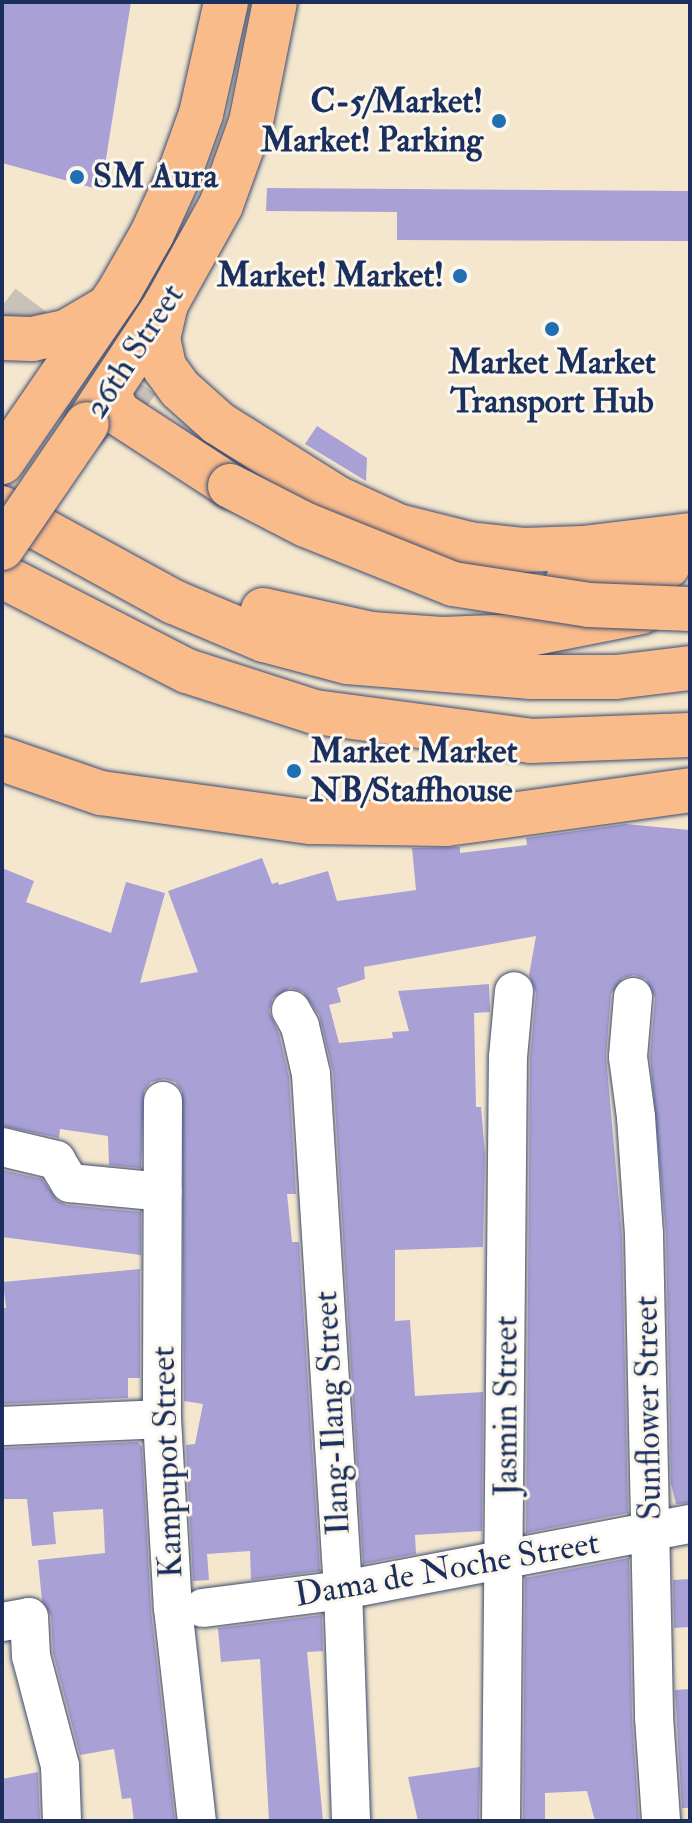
<!DOCTYPE html>
<style>
body{margin:0}
#map{position:relative;width:692px;height:1823px;overflow:hidden;background:#f4e7ce;font-family:"IM FELL Double Pica",serif}
div>[style]{position:absolute}
[style*='--x']{left:calc(var(--x)*1px);top:calc(var(--y)*1px);width:calc(var(--w)*1px);rotate:calc(var(--a)*1deg)}
.building>*{inset:0;background:#a9a1d5}
.major-tunnel>*{height:44px;margin-top:-22px;transform-origin:0;background:repeating-linear-gradient(90deg,#c9c2b8 0 44px,transparent 0 66px)}
.roads{filter:drop-shadow(0 0 2px #3c4b6f) drop-shadow(0 0 2px #3c4b6f)}
.minor>*{height:38px;margin:-19px;padding:0 19px;transform-origin:19px;border-radius:19px;background:#fff}
.major>*{height:44px;margin:-22px;padding:0 22px;transform-origin:22px;border-radius:22px;background:#fabb8b}
.bridges{filter:drop-shadow(0 0 2px #3c4b6f) drop-shadow(0 0 2px #3c4b6f)}
.major-bridge>*{height:44px;margin:-22px;padding:0 22px;transform-origin:22px;border-radius:22px;background:#fabb8b}
.dots>*{width:22px;height:22px;translate:-50% -50%;box-sizing:border-box;border:4px solid #fbf7ec;border-radius:50%}
span{translate:-50% -50%;white-space:nowrap;text-align:center;line-height:1.15;-webkit-text-stroke:6px #fbf7ec;paint-order:stroke}
.poi-label{font-size:34px;color:#1b2f5e;font-weight:700}
.right{translate:-100% -50%;text-align:right}
.left{translate:0 -50%;text-align:left}
.street-label{font-size:34px;color:#1b2f5e}
.frame{position:absolute;inset:0;border:4px solid #1b2f5e;pointer-events:none}
</style>
<div id="map">
<div class="building">
<div style="clip-path:polygon(2px 2px,131px 2px,101px 190px,2px 163px)"></div>
<div style="clip-path:polygon(267px 188px,690px 191px,690px 241px,397px 240px,397px 212px,266px 211px)"></div>
<div style="clip-path:polygon(317px 426px,367px 458px,366px 481px,305px 444px)"></div>
<div style="clip-path:polygon(625px 824px,690px 830px,690px 1503px,676px 1504px,671px 1484px,666px 1234px,650px 1056px,655px 998px,646px 979px,634px 975px,623px 978px,611px 994px,606px 1056px,622px 1236px,628px 1513px,526px 1533px,530px 1058px,536px 993px,529px 975px,536px 936px,364px 967px,365px 979px,337px 988px,341px 1002px,329px 1005px,339px 1043px,393px 1038px,392px 1032px,409px 1031px,398px 991px,489px 984px,490px 1012px,474px 1013px,476px 1107px,481px 1107px,485px 1155px,483px 1247px,395px 1250px,395px 1321px,410px 1320px,415px 1396px,483px 1392px,482px 1531px,415px 1535px,416px 1554px,363px 1564px,333px 1072px,319px 1015px,303px 992px,290px 988px,273px 998px,269px 1011px,279px 1034px,289px 1077px,296px 1194px,287px 1194px,292px 1242px,299px 1242px,320px 1571px,251px 1580px,250px 1551px,207px 1554px,209px 1580px,193px 1581px,186px 1445px,195px 1444px,203px 1404px,184px 1401px,182px 1091px,175px 1082px,164px 1079px,151px 1082px,144px 1091px,141px 1168px,109px 1165px,108px 1136px,60px 1129px,59px 1138px,2px 1126px,2px 868px,34px 881px,26px 902px,111px 933px,126px 882px,165px 893px,140px 983px,198px 972px,168px 891px,262px 858px,272px 884px,278px 882px,279px 885px,328px 871px,337px 901px,416px 890px,412px 848px,460px 847px,460px 853px,527px 845px,526px 838px)"></div>
<div style="clip-path:polygon(2px 1170px,42px 1179px,58px 1201px,67px 1205px,141px 1212px,141px 1255px,2px 1237px)"></div>
<div style="clip-path:polygon(140px 1269px,140px 1378px,128px 1378px,128px 1398px,2px 1404px,2px 1308px,6px 1308px,3px 1282px)"></div>
<div style="clip-path:polygon(138px 1442px,142px 1447px,151px 1610px,175px 1821px,134px 1821px,131px 1798px,122px 1799px,114px 1749px,80px 1755px,53px 1653px,51px 1616px,42px 1601px,38px 1560px,105px 1553px,103px 1509px,53px 1512px,56px 1544px,32px 1546px,27px 1499px,2px 1499px,2px 1448px)"></div>
<div style="clip-path:polygon(629px 1558px,632px 1718px,639px 1821px,595px 1821px,587px 1791px,545px 1793px,545px 1821px,523px 1821px,525px 1578px)"></div>
<div style="clip-path:polygon(690px 1579px,690px 1627px,674px 1628px,673px 1580px)"></div>
<div style="clip-path:polygon(322px 1615px,323px 1651px,307px 1652px,323px 1821px,269px 1821px,260px 1659px,221px 1662px,218px 1628px)"></div>
<div style="clip-path:polygon(690px 1689px,690px 1808px,682px 1808px,675px 1690px)"></div>
<div style="clip-path:polygon(480px 1767px,479px 1821px,418px 1821px,408px 1777px)"></div>
<div style="clip-path:polygon(38px 1772px,40px 1821px,2px 1821px,2px 1779px)"></div>
</div>
<div class="major-tunnel">
<div style="--x:2;--y:306;--w:176;--a:37.1"></div>
</div>
<div class="roads">
<div class="minor">
<div style="--x:633;--y:997;--w:60;--a:94.8"></div>
<div style="--x:628;--y:1057;--w:61;--a:82.4"></div>
<div style="--x:636;--y:1117;--w:118;--a:86.1"></div>
<div style="--x:644;--y:1235;--w:482;--a:88.8"></div>
<div style="--x:654;--y:1717;--w:104;--a:86.1"></div>
<div style="--x:291;--y:1010;--w:18;--a:61"></div>
<div style="--x:300;--y:1026;--w:49;--a:77.1"></div>
<div style="--x:311;--y:1074;--w:517;--a:86.45"></div>
<div style="--x:343;--y:1590;--w:231;--a:88"></div>
<div style="--x:163;--y:1101;--w:318;--a:90.2"></div>
<div style="--x:162;--y:1419;--w:189;--a:86.7"></div>
<div style="--x:173;--y:1608;--w:214;--a:83.6"></div>
<div style="--x:2;--y:1147;--w:56;--a:13.5"></div>
<div style="--x:56;--y:1160;--w:27;--a:59"></div>
<div style="--x:70;--y:1183;--w:93;--a:5.5"></div>
<div style="--x:2;--y:1426;--w:160;--a:-2.5"></div>
<div style="--x:203;--y:1608;--w:141;--a:-7.3"></div>
<div style="--x:343;--y:1590;--w:353;--a:-10.8"></div>
<div style="--x:2;--y:1622;--w:27;--a:-10"></div>
<div style="--x:29;--y:1617;--w:39;--a:87"></div>
<div style="--x:31;--y:1656;--w:114;--a:75.2"></div>
<div style="--x:60;--y:1766;--w:55;--a:87.9"></div>
<div style="--x:501;--y:1821;--w:764;--a:-89.48"></div>
<div style="--x:508;--y:1057;--w:66;--a:-84.8"></div>
</div>
<div class="major">
<div style="--x:166;--y:304;--w:35;--a:103"></div>
<div style="--x:158;--y:338;--w:30;--a:78"></div>
<div style="--x:164;--y:367;--w:27;--a:54"></div>
<div style="--x:180;--y:389;--w:51;--a:41.8"></div>
<div style="--x:218;--y:423;--w:141;--a:32.2"></div>
<div style="--x:337;--y:498;--w:67;--a:24.7"></div>
<div style="--x:398;--y:526;--w:73;--a:14.2"></div>
<div style="--x:469;--y:544;--w:54;--a:6.3"></div>
<div style="--x:523;--y:550;--w:60;--a:-1.9"></div>
<div style="--x:583;--y:548;--w:108;--a:-6.9"></div>
<div style="--x:2;--y:338;--w:30;--a:2"></div>
<div style="--x:32;--y:339;--w:35;--a:-12"></div>
<div style="--x:66;--y:332;--w:45;--a:-30.5"></div>
<div style="--x:108;--y:393;--w:22;--a:63"></div>
<div style="--x:118;--y:413;--w:134;--a:33.1"></div>
<div style="--x:87;--y:424;--w:144;--a:-56.6"></div>
<div style="--x:166;--y:304;--w:113;--a:-60.9"></div>
<div style="--x:221;--y:205;--w:88;--a:-70.1"></div>
<div style="--x:251;--y:122;--w:122;--a:-78.7"></div>
<div style="--x:2;--y:462;--w:209;--a:-55.5"></div>
<div style="--x:120;--y:290;--w:64;--a:-60.3"></div>
<div style="--x:152;--y:234;--w:65;--a:-65.4"></div>
<div style="--x:179;--y:175;--w:65;--a:-70.2"></div>
<div style="--x:201;--y:114;--w:115;--a:-77.4"></div>
<div style="--x:2;--y:508;--w:196;--a:28.7"></div>
<div style="--x:174;--y:602;--w:98;--a:22.9"></div>
<div style="--x:264;--y:640;--w:86;--a:14.8"></div>
<div style="--x:347;--y:662;--w:185;--a:4.7"></div>
<div style="--x:531;--y:677;--w:85;--a:0"></div>
<div style="--x:616;--y:677;--w:75;--a:-6.9"></div>
<div style="--x:2;--y:576;--w:208;--a:27.2"></div>
<div style="--x:187;--y:671;--w:134;--a:17.8"></div>
<div style="--x:315;--y:712;--w:218;--a:7.6"></div>
<div style="--x:531;--y:741;--w:159;--a:-2.2"></div>
<div style="--x:567;--y:582;--w:102;--a:-9"></div>
<div style="--x:263;--y:610;--w:111;--a:12.5"></div>
<div style="--x:371;--y:634;--w:71;--a:4"></div>
<div style="--x:442;--y:639;--w:78;--a:-2.2"></div>
<div style="--x:520;--y:636;--w:123;--a:-11.2"></div>
<div style="--x:2;--y:759;--w:105;--a:19"></div>
<div style="--x:101;--y:793;--w:212;--a:7.9"></div>
<div style="--x:311;--y:822;--w:135;--a:0.8"></div>
<div style="--x:446;--y:824;--w:246;--a:-7.9"></div>
</div>
</div>
<div class="bridges">
<div class="major-bridge">
<div style="--x:230;--y:486;--w:85;--a:27.2"></div>
<div style="--x:306;--y:525;--w:158;--a:21.9"></div>
<div style="--x:453;--y:584;--w:138;--a:8.8"></div>
<div style="--x:589;--y:605;--w:101;--a:2.3"></div>
<div style="--x:2;--y:548;--w:150;--a:-55.6"></div>
</div>
</div>
<div class="dots">
<div style="left:499px;top:121px;background:#1f6fb2"></div>
<div style="left:77px;top:177px;background:#1f6fb2"></div>
<div style="left:460px;top:276px;background:#1f6fb2"></div>
<div style="left:552px;top:329px;background:#1f6fb2"></div>
<div style="left:294px;top:771px;background:#1f6fb2"></div>
</div>
<div class="poi-label">
<span class="right" style="left:483px;top:121px">C-5/Market!<br>Market! Parking</span>
<span class="left" style="left:93px;top:177px">SM Aura</span>
<span class="right" style="left:444px;top:276px">Market! Market!</span>
<span style="left:552px;top:382px">Market Market<br>Transport Hub</span>
<span class="left" style="left:310px;top:771px">Market Market<br>NB/Staffhouse</span>
</div>
<div class="street-label">
<span style="left:134px;top:351px;rotate:-57deg">26th Street</span>
<span style="left:506px;top:1406px;rotate:-90deg">Jasmin Street</span>
<span style="left:648px;top:1408px;rotate:-91deg">Sunflower Street</span>
<span style="left:332px;top:1413px;rotate:-93deg">Ilang-Ilang Street</span>
<span style="left:167px;top:1462px;rotate:-92deg">Kampupot Street</span>
<span style="left:447px;top:1569px;rotate:-10deg">Dama de Noche Street</span>
</div>
<div class="frame"></div>
</div>
